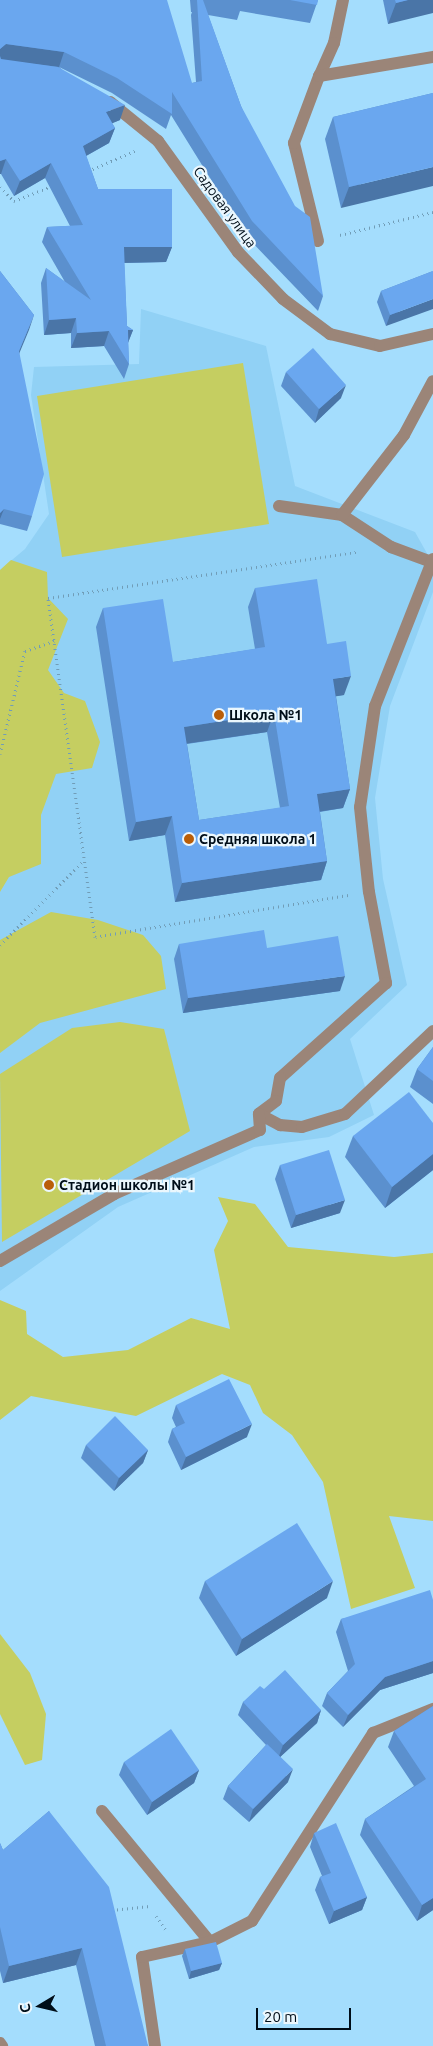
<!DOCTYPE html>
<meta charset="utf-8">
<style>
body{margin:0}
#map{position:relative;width:433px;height:2046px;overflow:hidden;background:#a4ddfd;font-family:Ubuntu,sans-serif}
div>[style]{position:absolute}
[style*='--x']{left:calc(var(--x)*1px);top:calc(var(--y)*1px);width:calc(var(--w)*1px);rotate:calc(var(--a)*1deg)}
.built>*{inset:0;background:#91d1f5}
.green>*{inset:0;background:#c5ce61}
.path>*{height:3px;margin-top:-1.5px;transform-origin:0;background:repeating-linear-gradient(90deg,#719db7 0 1px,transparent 0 5px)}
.service>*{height:12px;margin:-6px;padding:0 6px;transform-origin:6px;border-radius:6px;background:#9b8578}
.minor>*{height:12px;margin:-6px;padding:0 6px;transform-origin:6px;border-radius:6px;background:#9b8578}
.wall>*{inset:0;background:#5b90ce}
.shaded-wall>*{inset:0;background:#4a75a7}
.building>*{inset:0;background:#6aa7ef}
.dots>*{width:14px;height:14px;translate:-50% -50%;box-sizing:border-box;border:2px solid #ebf7fd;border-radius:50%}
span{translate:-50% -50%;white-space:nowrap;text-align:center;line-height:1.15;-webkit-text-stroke:4.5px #ebf7fd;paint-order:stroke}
.street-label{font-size:14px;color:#000e19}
.poi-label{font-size:14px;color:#000e19;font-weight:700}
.left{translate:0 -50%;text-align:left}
.north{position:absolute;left:15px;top:1981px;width:50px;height:50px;-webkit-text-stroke:4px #ebf7fd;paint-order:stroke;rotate:261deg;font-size:14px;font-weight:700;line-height:20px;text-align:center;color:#000e19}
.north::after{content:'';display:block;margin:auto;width:18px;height:22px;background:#000e19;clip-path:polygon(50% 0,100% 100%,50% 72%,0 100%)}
.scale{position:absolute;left:256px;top:2008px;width:95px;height:22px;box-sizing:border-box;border:2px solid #000e19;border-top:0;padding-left:6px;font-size:15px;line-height:18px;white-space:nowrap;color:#000e19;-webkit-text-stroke:4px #ebf7fd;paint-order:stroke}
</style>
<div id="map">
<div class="built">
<div style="clip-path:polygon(141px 309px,266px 346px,295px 486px,415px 532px,433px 564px,433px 592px,390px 706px,375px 798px,383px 879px,407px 985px,350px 1039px,374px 1115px,329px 1137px,254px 1147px,118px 1207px,0 1291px,0 570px,25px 549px,49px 514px,31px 395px,34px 367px,139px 364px)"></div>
</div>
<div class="green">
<div style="clip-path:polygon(243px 363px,269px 524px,62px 557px,37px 396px)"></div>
<div style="clip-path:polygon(11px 560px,47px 572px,48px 598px,68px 619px,48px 670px,64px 693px,85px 701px,100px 742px,92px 768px,56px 774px,41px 815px,41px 864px,9px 877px,0 892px,0 570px)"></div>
<div style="clip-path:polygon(51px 912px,98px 920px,143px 935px,161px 956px,166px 989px,40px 1023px,0 1053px,0 940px)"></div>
<div style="clip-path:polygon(120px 1022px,164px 1029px,190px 1131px,2px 1242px,0 1074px,72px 1028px)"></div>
<div style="clip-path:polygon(218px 1197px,255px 1204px,288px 1247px,394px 1257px,433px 1253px,433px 1521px,389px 1516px,415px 1588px,351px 1609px,323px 1482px,292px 1435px,263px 1413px,250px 1385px,222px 1374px,136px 1416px,31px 1396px,0 1420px,0 1300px,26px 1311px,27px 1334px,63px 1357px,128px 1350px,191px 1318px,230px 1329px,214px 1250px,228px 1221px)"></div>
<div style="clip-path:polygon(0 1634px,30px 1673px,46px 1714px,42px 1760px,25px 1765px,0 1714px)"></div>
</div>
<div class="path">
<div style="--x:88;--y:171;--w:51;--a:-23.1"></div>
<div style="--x:0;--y:187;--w:20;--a:45"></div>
<div style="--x:14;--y:201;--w:41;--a:-21.5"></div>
<div style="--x:340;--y:235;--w:96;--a:-13.9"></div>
<div style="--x:0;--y:754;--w:106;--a:-76.4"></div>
<div style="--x:25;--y:651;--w:31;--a:-19"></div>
<div style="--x:348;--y:895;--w:256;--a:170.6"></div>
<div style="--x:95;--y:937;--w:342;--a:-97.9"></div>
<div style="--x:48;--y:598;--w:312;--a:-8.5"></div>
<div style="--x:0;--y:945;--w:120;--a:-45.3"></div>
<div style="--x:112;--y:1910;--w:38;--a:-6"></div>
<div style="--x:156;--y:1916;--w:16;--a:55"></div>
</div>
<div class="service">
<div style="--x:318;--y:241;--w:101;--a:-103.8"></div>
<div style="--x:294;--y:143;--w:72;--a:-69.5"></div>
<div style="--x:279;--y:506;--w:64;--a:8.1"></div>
<div style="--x:342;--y:515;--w:59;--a:33.1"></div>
<div style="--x:391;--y:547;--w:40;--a:20.2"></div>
<div style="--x:342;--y:515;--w:101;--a:-52.2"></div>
<div style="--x:404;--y:435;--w:61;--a:-61.8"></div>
<div style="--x:433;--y:559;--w:158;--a:111.5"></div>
<div style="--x:375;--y:706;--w:102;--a:98.4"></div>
<div style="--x:360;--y:807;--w:85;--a:84"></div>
<div style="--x:369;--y:892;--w:93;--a:79.4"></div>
<div style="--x:386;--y:983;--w:142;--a:138.1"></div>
<div style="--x:280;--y:1078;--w:23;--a:100"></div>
<div style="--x:276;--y:1101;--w:21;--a:143"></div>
<div style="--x:259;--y:1114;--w:24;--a:28"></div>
<div style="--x:280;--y:1125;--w:22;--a:5"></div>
<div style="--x:302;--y:1127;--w:45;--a:-16.8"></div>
<div style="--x:345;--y:1114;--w:121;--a:-43.3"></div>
<div style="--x:0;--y:1261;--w:132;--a:-30.4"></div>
<div style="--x:114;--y:1194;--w:159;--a:-23.7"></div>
<div style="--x:260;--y:1130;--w:16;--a:-94"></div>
<div style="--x:102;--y:1811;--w:170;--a:50.5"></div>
<div style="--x:210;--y:1942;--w:47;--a:-26.6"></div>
<div style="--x:252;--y:1921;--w:224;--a:-57.2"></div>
<div style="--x:373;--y:1733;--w:65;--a:-21.8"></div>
<div style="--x:0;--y:2043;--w:4;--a:56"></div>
<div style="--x:155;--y:2046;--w:90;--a:-98.3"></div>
<div style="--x:142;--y:1957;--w:70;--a:-12.4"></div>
</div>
<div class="minor">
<div style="--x:343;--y:0;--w:44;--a:101.8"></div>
<div style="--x:334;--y:43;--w:36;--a:114"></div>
<div style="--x:319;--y:76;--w:116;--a:-9.5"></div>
<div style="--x:110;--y:102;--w:62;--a:39.1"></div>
<div style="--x:158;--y:141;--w:137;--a:54.2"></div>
<div style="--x:238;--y:252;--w:65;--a:46.2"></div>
<div style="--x:283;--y:299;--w:59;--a:36.7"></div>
<div style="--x:330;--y:334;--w:51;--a:13.5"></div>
<div style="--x:380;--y:346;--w:54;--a:-12.8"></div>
</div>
<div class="wall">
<div style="clip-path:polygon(0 0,192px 83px,196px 82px,191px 15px,192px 12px,191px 12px,190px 0,318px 0,310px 23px,240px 11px,237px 20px,208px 15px,241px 106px,323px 296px,318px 311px,246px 236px,171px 115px,166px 129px,112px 93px,59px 67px,120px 120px,112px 123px,115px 128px,109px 143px,86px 156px,98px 189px,172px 247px,166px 262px,124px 263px,127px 326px,133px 330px,128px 343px,129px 364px,124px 379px,104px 346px,71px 348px,71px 333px,44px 335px,41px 283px,46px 268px,65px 282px,42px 242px,47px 227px,70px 226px,45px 178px,14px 196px,1px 174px,0 174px)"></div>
<div style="clip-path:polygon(383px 0,433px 0,388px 24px)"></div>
<div style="clip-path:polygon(433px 93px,341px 208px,325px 139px,333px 117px)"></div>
<div style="clip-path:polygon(0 271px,34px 315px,19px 352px,32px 516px,27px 531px,0 524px)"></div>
<div style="clip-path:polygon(433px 271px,386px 326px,377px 302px,381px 291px)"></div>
<div style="clip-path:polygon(286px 372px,341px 398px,315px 423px,281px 386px)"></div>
<div style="clip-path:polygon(evenodd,255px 588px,327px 644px,344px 695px,336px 696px,350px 789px,343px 808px,320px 812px,327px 861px,321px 880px,175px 902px,165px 835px,129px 841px,96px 627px,103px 608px,173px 662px,255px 649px,248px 607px,255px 588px,267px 732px,280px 808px,199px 820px,187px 744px,267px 732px)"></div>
<div style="clip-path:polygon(179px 944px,340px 991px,183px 1013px,174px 959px)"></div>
<div style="clip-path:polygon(433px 1047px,433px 1104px,410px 1087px,417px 1069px)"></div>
<div style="clip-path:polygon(433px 1123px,433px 1170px,385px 1208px,345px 1157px,353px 1136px)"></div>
<div style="clip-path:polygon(280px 1165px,340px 1213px,291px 1228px,275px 1179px)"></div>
<div style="clip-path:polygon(176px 1405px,247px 1437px,181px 1470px,168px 1442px,172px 1429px,176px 1427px,172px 1418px)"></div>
<div style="clip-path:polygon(86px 1445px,148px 1450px,143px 1463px,114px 1491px,81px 1458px)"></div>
<div style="clip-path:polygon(205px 1581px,327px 1598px,236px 1656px,199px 1598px)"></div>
<div style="clip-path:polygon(433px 1600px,433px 1673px,380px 1690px,343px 1727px,322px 1706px,327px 1693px,348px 1671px,336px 1632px,341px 1619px)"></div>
<div style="clip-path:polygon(264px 1689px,321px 1710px,317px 1723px,280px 1757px,288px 1782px,249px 1822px,223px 1799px,228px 1786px,266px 1745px,238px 1715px,243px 1702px)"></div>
<div style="clip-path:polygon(433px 1706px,433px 1910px,417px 1921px,360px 1835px,365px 1819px,414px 1786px,388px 1747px,394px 1731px)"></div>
<div style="clip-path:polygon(124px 1762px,199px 1770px,194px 1783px,147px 1815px,119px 1775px)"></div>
<div style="clip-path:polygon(49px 1811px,148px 2046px,95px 2046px,76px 1965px,3px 1983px,0 1971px,0 1843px,3px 1850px)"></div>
<div style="clip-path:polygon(314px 1833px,367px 1897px,362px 1910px,329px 1924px,315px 1890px,320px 1877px,322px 1876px,310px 1847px)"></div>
<div style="clip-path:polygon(185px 1949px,222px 1963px,219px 1970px,189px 1979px,182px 1956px)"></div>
</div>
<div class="shaded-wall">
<div style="clip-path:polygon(408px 0,433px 0,433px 13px,388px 24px,396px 3px)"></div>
<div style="clip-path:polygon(6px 44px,64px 52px,59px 67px,0 60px,0 49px)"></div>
<div style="clip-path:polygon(125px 105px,120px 120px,101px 128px,106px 112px)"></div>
<div style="clip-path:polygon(115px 128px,109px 143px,77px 161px,83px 146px)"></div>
<div style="clip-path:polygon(6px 159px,1px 174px,0 174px,0 161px)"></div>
<div style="clip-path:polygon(51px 163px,45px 178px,14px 196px,20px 181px)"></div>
<div style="clip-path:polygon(433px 167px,433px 186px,341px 208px,349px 187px)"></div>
<div style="clip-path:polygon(124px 247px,172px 247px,166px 262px,118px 263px)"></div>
<div style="clip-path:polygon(433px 299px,433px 309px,386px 326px,390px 315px)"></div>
<div style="clip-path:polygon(34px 315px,29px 330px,14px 366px,19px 351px)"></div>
<div style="clip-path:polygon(76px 318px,71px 333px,44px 335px,49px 320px)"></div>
<div style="clip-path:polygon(128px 330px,133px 330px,127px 345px)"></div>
<div style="clip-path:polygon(109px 331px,104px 346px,71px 348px,77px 333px)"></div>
<div style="clip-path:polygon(346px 385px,341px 398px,315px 423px,319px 409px)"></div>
<div style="clip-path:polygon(4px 509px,0 519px,0 513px)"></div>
<div style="clip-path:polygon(351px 676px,344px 695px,326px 698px,333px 679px)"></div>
<div style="clip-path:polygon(274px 713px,267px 732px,177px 745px,184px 727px)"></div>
<div style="clip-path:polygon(350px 789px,343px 808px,310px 813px,317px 794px)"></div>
<div style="clip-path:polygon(172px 816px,165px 835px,129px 841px,136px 822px)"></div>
<div style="clip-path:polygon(327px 861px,321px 880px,175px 902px,182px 883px)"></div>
<div style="clip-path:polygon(345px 976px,340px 991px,183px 1013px,188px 998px)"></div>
<div style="clip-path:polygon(433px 1154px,433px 1170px,385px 1208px,392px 1187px)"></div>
<div style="clip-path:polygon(345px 1200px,340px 1213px,291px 1228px,296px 1215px)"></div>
<div style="clip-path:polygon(252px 1424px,247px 1437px,181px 1470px,186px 1457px)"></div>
<div style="clip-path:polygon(148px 1450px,143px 1463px,114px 1491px,119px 1478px)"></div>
<div style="clip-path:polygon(333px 1581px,327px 1598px,236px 1656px,242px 1639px)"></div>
<div style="clip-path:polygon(433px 1661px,433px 1673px,380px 1690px,343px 1727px,348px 1715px,385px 1677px)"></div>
<div style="clip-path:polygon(321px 1710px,317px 1723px,278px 1759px,283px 1745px)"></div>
<div style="clip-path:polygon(293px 1769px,288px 1782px,249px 1822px,253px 1809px)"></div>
<div style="clip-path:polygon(199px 1770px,194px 1783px,147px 1815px,152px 1802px)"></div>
<div style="clip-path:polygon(367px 1897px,362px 1910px,329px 1924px,334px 1911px)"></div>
<div style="clip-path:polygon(433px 1898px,433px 1910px,417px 1921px,422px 1905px)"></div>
<div style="clip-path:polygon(82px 1948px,76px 1965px,3px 1983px,9px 1966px)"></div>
<div style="clip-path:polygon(222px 1963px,219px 1970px,189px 1979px,191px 1971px)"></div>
</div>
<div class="building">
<div style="clip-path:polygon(0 0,167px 0,192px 83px,202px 81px,197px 0,203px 0,241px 106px,295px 206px,310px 217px,323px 296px,252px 221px,172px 92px,172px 114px,117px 78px,64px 52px,6px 44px,0 49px)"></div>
<div style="clip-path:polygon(290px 0,318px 0,317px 5px)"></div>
<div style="clip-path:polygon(395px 0,408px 0,396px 3px)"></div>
<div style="clip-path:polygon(0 56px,1px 59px,58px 67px,125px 105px,106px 112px,115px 128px,83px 146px,98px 189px,172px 189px,172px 247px,124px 247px,127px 326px,133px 330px,128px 330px,129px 364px,109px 331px,77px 333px,76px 318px,49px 320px,46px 268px,91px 300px,47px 227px,83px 225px,51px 163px,20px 181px,6px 159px,0 161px)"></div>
<div style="clip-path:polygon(433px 93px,433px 167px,349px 187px,333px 117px)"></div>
<div style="clip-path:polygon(0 271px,34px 315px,19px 351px,44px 474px,32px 516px,4px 509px,0 513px)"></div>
<div style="clip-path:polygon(433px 271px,433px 299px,390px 315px,381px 291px)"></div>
<div style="clip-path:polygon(313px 348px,346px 385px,319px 409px,286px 372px)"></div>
<div style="clip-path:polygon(evenodd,317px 579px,327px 644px,346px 641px,351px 676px,333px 679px,350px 789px,317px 794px,327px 861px,182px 883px,172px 816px,136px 822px,103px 608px,163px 599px,173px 662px,265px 647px,255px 588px,317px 579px,274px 713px,289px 806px,199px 820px,184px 727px,274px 713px)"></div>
<div style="clip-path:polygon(264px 930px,267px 948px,338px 936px,345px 976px,188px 998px,179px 944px)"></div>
<div style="clip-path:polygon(433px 1047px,433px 1081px,417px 1069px)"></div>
<div style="clip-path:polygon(409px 1092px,433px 1123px,433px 1154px,392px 1187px,353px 1136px)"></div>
<div style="clip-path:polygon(329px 1150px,345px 1200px,296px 1215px,280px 1165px)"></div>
<div style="clip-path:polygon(229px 1379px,252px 1424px,186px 1457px,172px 1429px,185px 1423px,176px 1405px)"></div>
<div style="clip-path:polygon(115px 1416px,148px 1450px,119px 1478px,86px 1445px)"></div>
<div style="clip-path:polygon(297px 1523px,333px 1581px,242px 1639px,205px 1581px)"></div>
<div style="clip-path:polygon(430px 1590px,433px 1600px,433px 1661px,385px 1677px,348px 1715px,327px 1693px,355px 1664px,341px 1619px)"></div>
<div style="clip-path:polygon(285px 1670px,321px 1710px,283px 1745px,243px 1702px,260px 1686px,264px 1689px)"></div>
<div style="clip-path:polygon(433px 1706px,433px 1898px,422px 1905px,365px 1819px,426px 1779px,394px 1731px)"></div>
<div style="clip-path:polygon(171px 1729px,199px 1770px,152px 1802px,124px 1762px)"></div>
<div style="clip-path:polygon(267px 1744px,293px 1769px,253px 1809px,228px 1786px)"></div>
<div style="clip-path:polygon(49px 1811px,109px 1887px,148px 2046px,106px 2046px,82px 1948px,9px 1966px,0 1927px,0 1843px,3px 1850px)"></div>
<div style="clip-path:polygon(336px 1823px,367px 1897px,334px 1911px,320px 1877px,331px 1873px,314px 1833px)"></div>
<div style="clip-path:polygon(216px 1942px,222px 1963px,191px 1971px,185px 1949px)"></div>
</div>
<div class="dots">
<div style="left:219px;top:715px;background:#ba5e08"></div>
<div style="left:189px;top:839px;background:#ba5e08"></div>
<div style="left:49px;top:1185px;background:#ba5e08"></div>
</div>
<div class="street-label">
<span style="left:225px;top:207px;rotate:54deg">Садовая улица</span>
</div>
<div class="poi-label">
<span class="left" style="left:229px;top:715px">Школа №1</span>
<span class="left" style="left:199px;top:839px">Средняя школа 1</span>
<span class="left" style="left:59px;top:1185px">Стадион школы №1</span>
</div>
<div class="north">С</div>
<div class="scale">20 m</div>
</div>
